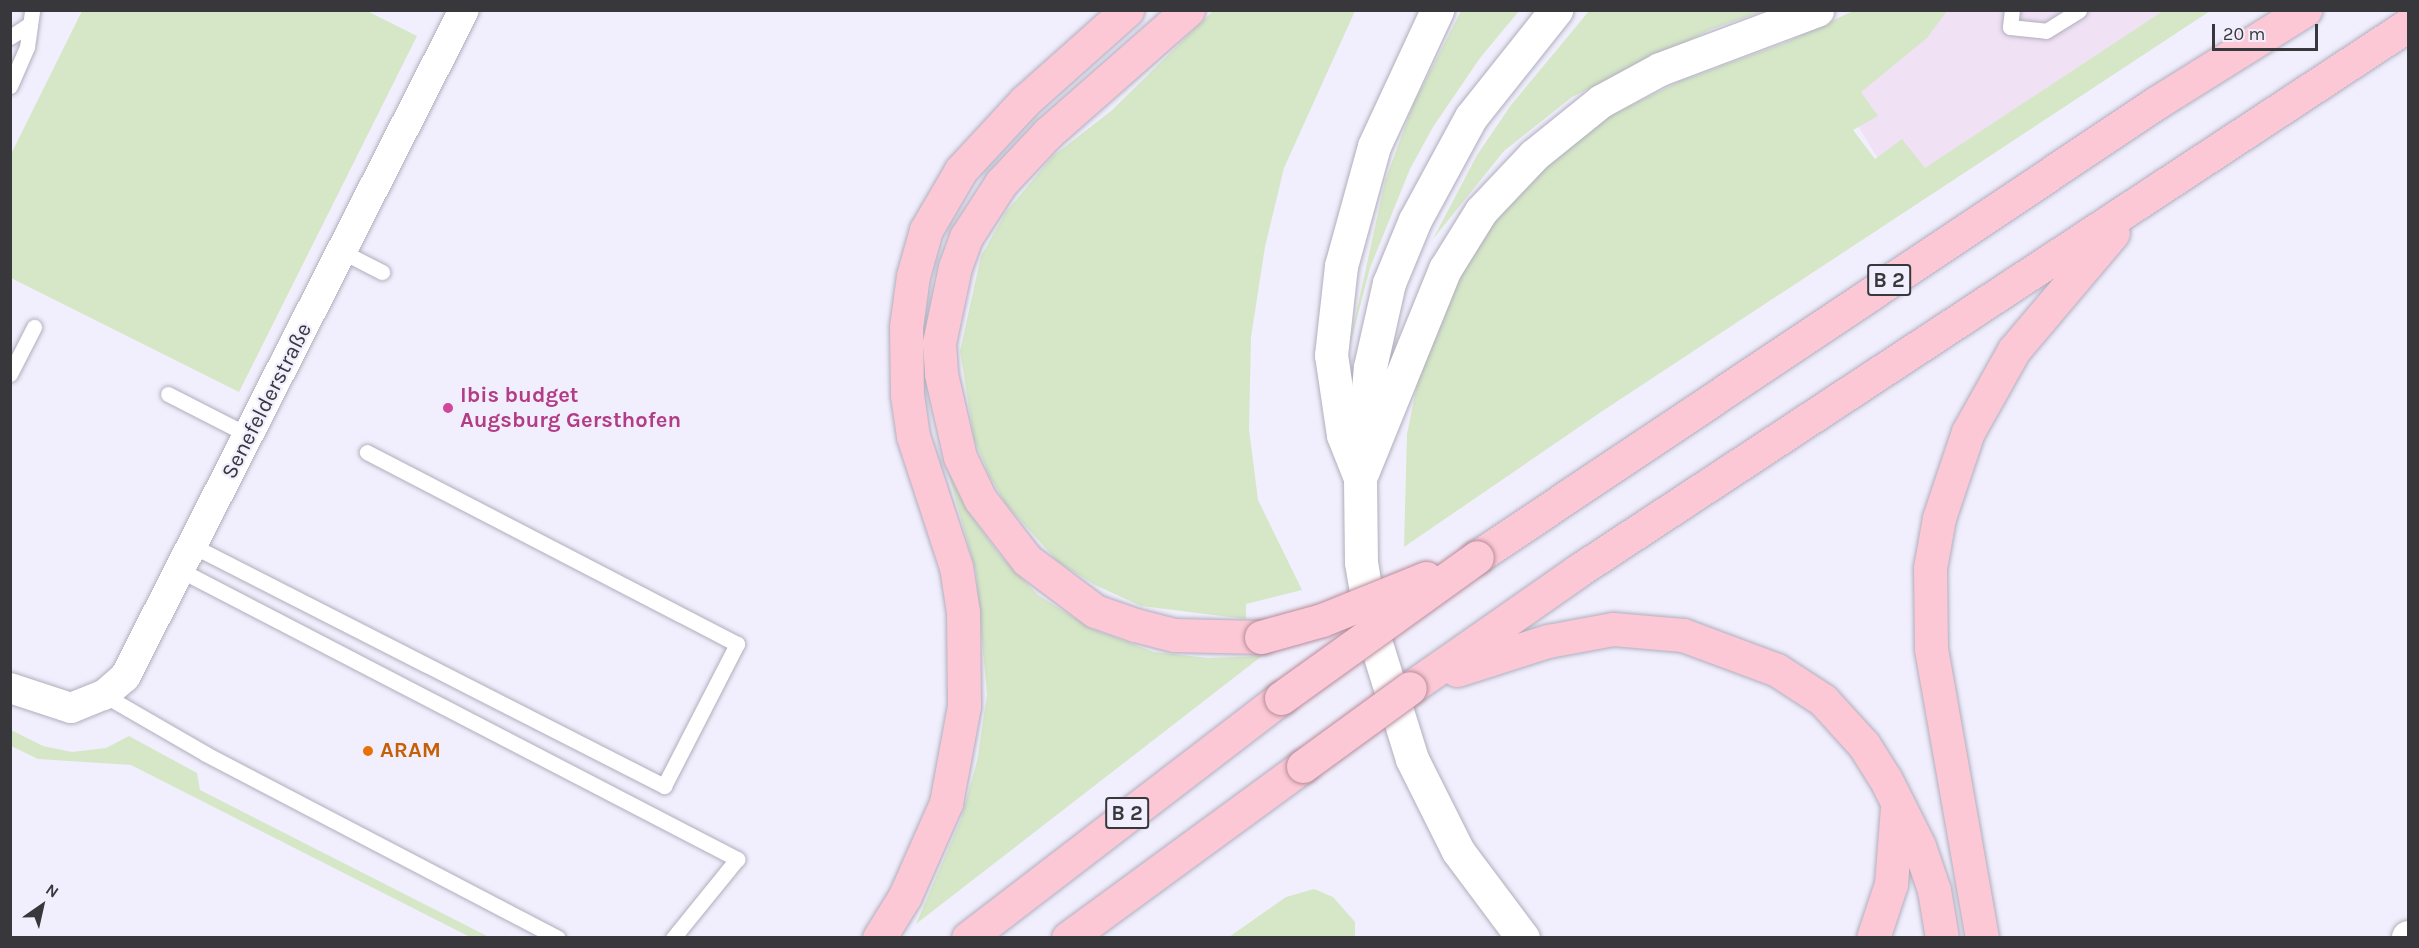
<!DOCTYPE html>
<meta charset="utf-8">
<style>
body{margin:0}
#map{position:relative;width:2419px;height:948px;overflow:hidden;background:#f1effd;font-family:Karla,sans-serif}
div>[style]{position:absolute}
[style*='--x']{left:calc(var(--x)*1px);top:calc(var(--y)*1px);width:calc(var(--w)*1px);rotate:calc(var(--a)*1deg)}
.industrial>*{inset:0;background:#f0e1f5}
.green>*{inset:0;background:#d6e7c7}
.roads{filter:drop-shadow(0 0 2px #b0aebc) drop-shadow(0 0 2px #b0aebc)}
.service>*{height:15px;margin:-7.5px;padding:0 7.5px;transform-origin:7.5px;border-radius:7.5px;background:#fff}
.minor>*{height:30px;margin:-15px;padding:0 15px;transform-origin:15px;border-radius:15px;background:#fff}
.tertiary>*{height:33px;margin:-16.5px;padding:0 16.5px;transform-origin:16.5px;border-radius:16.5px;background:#fff}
.secondary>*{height:33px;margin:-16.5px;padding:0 16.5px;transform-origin:16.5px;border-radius:16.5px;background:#fff}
.trunk>*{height:33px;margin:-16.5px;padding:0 16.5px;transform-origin:16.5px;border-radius:16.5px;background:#fcc8d6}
.bridges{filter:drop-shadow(0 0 2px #b68c9a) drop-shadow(0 0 2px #b68c9a)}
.trunk-bridge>*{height:33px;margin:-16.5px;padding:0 16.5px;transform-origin:16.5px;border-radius:16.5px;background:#fcc8d6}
.dots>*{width:16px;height:16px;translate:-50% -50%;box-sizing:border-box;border:3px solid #f1effd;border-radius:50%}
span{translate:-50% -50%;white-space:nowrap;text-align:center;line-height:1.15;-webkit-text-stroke:4.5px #f1effd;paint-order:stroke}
.shield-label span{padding:2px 4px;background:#f1effd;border:2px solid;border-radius:4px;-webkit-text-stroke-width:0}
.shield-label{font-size:21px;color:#37373c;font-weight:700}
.hotel-label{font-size:22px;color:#b23c85;font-weight:700}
.left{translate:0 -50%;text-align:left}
.street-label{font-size:22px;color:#37373c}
.food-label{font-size:22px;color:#c56008;font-weight:700}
.frame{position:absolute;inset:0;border:12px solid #37373c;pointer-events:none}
.north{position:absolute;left:12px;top:876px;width:60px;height:60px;-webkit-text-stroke:4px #f1effd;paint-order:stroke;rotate:34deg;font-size:16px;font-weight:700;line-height:24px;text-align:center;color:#37373c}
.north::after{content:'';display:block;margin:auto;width:21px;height:27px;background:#37373c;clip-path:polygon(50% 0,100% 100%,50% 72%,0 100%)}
.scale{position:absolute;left:2212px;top:24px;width:106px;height:27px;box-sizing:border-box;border:3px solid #37373c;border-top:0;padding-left:8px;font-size:18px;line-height:21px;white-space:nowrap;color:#37373c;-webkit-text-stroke:4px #f1effd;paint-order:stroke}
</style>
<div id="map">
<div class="industrial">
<div style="clip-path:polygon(1924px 11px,2195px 11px,1908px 207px,1830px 81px)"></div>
</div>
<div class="green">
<div style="clip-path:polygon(82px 11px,367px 11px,417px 36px,239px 392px,11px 278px,11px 154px)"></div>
<div style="clip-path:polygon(1213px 11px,1355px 11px,1284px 168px,1265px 247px,1251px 337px,1249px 429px,1258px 500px,1302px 590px,1246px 604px,1246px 619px,1141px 606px,1095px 585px,1058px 562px,1005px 503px,989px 475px,974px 439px,960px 351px,981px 256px,1006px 212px,1053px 156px,1111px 111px)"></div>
<div style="clip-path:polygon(1461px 11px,1519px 11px,1480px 58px,1433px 127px,1410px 169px,1370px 268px,1345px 364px,1385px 181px,1413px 105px)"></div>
<div style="clip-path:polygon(1589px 11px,1763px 11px,1712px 29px,1572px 97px,1504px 151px,1433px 239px,1477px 155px,1511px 105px)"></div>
<div style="clip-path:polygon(1853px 11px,1947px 11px,1927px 38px,1861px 92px,1878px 116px,1853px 130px,1875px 159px,1902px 139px,1925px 168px,2163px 11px,2210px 11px,1604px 410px,1404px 547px,1407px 434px,1421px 365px,1453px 287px,1492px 225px,1545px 165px,1596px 123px,1678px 82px,1785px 43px)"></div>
<div style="clip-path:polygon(947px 469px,969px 513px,999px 554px,1038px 595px,1092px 629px,1154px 652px,1208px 658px,1262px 656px,916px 924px,961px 819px,977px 761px,987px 695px,976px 572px)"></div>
<div style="clip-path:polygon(11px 730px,43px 746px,72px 752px,106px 748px,129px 736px,197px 773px,200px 790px,489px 937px,470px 937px,131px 765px,38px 759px,11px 746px)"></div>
<div style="clip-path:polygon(1314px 889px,1333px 897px,1355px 922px,1355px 937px,1229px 937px,1286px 897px)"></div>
</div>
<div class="roads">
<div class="service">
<div style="--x:2012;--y:10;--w:17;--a:97"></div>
<div style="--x:2010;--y:27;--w:36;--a:6"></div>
<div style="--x:2046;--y:31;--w:39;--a:-32"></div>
<div style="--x:10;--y:37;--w:24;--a:-33"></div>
<div style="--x:10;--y:86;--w:43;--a:-66.4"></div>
<div style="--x:27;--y:47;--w:37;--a:-82"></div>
<div style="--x:343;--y:252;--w:44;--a:27.1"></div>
<div style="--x:10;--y:374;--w:53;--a:-62.9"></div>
<div style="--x:168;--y:394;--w:92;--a:27.1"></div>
<div style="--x:193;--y:546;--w:529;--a:27"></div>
<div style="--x:664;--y:786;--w:160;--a:-62.8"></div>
<div style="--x:737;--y:644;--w:417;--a:-152.6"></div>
<div style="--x:180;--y:570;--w:628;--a:27.42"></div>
<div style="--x:737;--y:859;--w:102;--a:129"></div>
<div style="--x:104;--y:695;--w:118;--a:30"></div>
<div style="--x:206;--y:754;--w:397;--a:27.6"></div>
</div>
<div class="minor">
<div style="--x:10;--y:688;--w:64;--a:18.2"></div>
<div style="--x:71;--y:708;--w:35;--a:-22"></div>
<div style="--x:104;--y:695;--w:28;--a:-41"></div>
<div style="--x:125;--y:677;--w:748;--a:-63.06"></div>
</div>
<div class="tertiary">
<div style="--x:1361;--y:467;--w:100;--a:-84.9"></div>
<div style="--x:1370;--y:367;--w:86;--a:-77.3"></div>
<div style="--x:1389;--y:283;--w:68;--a:-67.6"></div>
<div style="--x:1415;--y:220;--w:117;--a:-61.5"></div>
<div style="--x:1471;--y:117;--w:137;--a:-51.5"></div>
<div style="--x:2408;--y:938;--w:1;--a:-90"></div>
</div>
<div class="secondary">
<div style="--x:1360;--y:478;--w:46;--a:-111.6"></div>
<div style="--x:1343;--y:435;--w:81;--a:-98.5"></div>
<div style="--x:1331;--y:355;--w:90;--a:-83.6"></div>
<div style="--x:1341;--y:266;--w:124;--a:-74.6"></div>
<div style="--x:1374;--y:146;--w:150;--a:-65.1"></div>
<div style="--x:1523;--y:938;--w:109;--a:-126.8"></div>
<div style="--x:1458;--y:851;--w:103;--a:-116.6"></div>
<div style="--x:1412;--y:759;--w:131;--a:-107.3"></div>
<div style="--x:1373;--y:634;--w:73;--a:-99.5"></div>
<div style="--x:1361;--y:562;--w:84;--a:-90.7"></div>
<div style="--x:1360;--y:478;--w:226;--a:-67.9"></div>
<div style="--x:1445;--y:269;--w:68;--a:-58.2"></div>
<div style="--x:1481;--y:211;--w:77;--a:-46.6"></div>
<div style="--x:1534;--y:155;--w:86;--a:-38.9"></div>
<div style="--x:1601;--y:101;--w:67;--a:-28.5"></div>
<div style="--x:1660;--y:69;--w:168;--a:-20.6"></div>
</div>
<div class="trunk">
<div style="--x:1188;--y:10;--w:186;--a:138.7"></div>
<div style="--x:1048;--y:133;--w:69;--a:133.2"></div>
<div style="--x:1001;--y:183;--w:64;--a:122.9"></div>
<div style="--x:966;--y:237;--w:32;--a:110"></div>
<div style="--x:955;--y:267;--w:78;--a:101.9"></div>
<div style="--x:939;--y:343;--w:31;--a:86"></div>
<div style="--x:941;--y:374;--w:85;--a:77.1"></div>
<div style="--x:960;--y:457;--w:47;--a:64.5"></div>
<div style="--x:980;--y:499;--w:77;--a:52.4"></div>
<div style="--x:1027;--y:560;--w:85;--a:36.9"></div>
<div style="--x:1095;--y:611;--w:42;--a:19.3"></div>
<div style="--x:1135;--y:625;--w:40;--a:14.4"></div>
<div style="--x:1174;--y:635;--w:87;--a:1.3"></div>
<div style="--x:1477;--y:557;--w:817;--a:-33.77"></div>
<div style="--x:2156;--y:103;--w:176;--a:-32"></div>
<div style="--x:1457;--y:670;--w:96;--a:-17.7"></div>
<div style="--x:1548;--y:641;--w:66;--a:-10.5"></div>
<div style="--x:1613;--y:629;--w:70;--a:4.9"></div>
<div style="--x:1683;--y:635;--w:100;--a:20.4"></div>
<div style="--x:1777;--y:670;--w:55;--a:33.1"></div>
<div style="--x:1823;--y:700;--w:61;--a:47.7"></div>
<div style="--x:1864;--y:745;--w:39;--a:58"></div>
<div style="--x:1885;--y:778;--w:76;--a:63.4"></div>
<div style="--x:1919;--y:846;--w:46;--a:71.2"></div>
<div style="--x:1934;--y:890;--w:49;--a:80.5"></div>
<div style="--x:1410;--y:688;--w:203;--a:-34.9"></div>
<div style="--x:1576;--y:572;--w:996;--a:-33.32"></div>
<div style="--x:879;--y:938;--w:49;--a:-58.2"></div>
<div style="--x:905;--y:896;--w:102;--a:-66.2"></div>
<div style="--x:946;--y:803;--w:99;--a:-79.5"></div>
<div style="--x:964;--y:706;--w:94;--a:-90.6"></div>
<div style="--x:963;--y:612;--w:46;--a:-98.8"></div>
<div style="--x:956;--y:567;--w:138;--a:-108.2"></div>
<div style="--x:913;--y:436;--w:41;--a:-98.3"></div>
<div style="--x:907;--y:395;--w:68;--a:-90.8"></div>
<div style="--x:906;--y:327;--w:51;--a:-82.2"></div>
<div style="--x:913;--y:276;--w:48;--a:-74.2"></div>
<div style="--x:926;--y:230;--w:69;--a:-59.7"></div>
<div style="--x:961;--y:170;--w:94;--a:-47.2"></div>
<div style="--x:1025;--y:101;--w:137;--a:-41.7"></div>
<div style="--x:968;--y:938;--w:394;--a:-37.5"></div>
<div style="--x:1068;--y:938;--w:291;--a:-36.2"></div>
<div style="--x:1873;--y:938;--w:57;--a:-71.6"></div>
<div style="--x:1891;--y:884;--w:77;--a:-85.5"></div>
<div style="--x:1982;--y:938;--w:294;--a:-100"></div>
<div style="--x:1931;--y:648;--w:80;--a:-90.7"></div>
<div style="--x:1930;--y:568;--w:51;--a:-79.8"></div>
<div style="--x:1939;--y:518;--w:91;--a:-71.4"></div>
<div style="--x:1968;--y:432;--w:94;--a:-60.7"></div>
<div style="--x:2014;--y:350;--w:153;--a:-49.8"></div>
</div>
</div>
<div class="bridges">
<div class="trunk-bridge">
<div style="--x:1261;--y:637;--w:63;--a:-15.6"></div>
<div style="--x:1322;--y:620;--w:112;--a:-22"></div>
<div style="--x:1281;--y:698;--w:241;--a:-35.7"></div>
<div style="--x:1303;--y:766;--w:132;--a:-36.1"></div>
</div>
</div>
<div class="dots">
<div style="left:448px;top:408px;background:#d1479c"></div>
<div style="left:368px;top:751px;background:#e8710a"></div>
</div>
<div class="shield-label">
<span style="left:1889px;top:280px">B 2</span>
<span style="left:1127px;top:813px">B 2</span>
</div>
<div class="hotel-label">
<span class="left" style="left:460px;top:408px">Ibis budget<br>Augsburg Gersthofen</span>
</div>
<div class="street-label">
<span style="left:267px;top:401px;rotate:-63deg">Senefelderstraße</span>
</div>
<div class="food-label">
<span class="left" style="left:380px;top:751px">ARAM</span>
</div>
<div class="frame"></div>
<div class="north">N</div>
<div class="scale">20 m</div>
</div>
